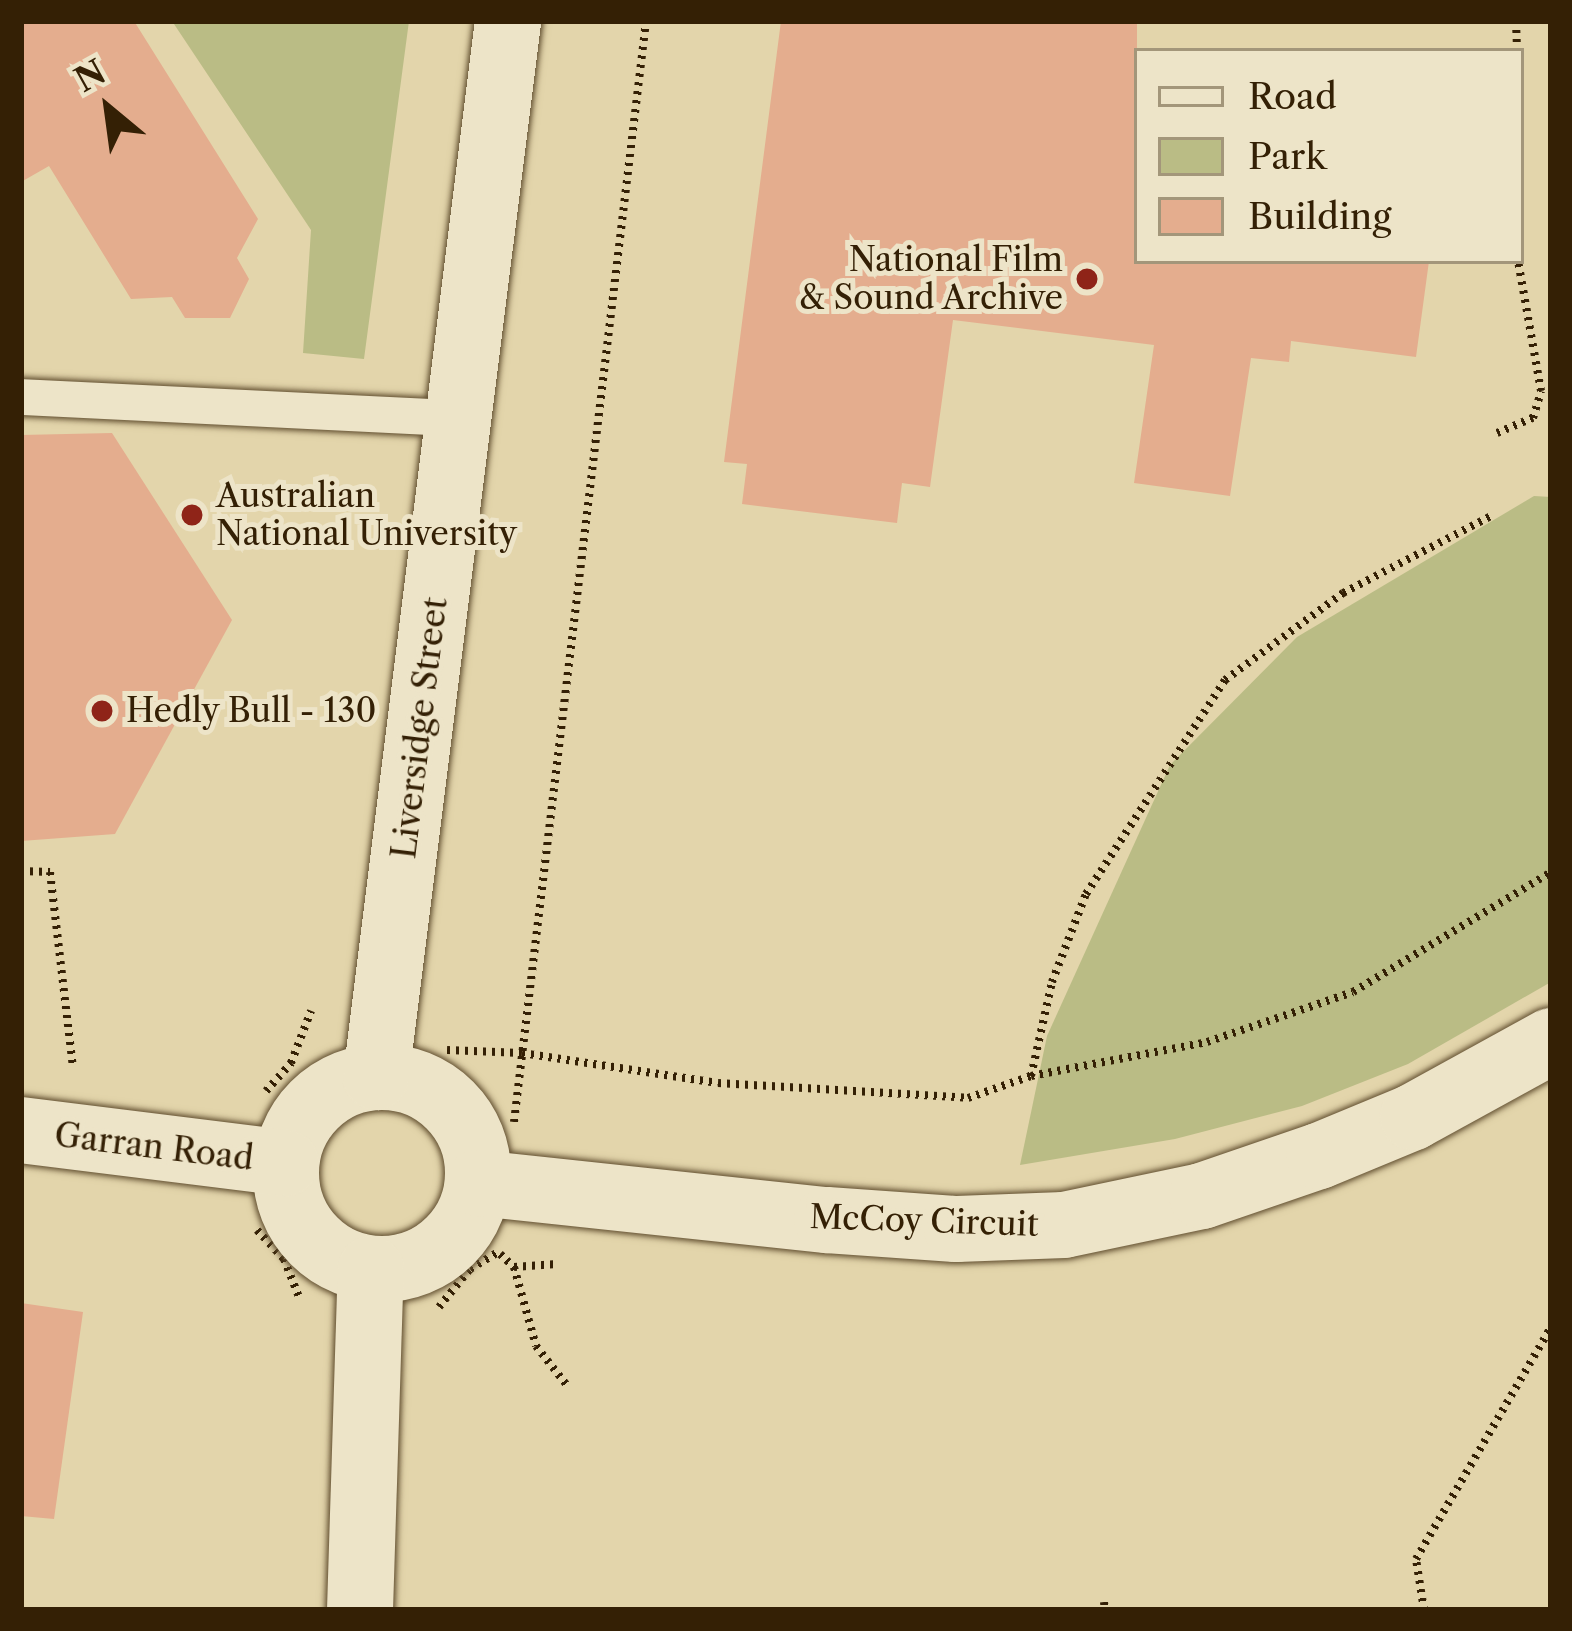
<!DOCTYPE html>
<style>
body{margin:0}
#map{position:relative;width:1572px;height:1631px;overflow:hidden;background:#e3d5ab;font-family:"Libre Caslon Text",serif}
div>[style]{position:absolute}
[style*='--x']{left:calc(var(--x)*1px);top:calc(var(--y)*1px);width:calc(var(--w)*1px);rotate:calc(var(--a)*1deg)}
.green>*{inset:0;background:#babc85}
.building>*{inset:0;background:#e4ad8e}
.path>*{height:8px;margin-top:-4px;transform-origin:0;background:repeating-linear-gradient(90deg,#342005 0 3px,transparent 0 9px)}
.roads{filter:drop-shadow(0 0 3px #604d2e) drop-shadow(0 0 3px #604d2e)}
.service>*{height:36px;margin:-18px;padding:0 18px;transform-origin:18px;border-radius:18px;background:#ede4c8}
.minor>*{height:66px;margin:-33px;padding:0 33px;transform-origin:33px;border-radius:33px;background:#ede4c8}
.minor>.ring{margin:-33px;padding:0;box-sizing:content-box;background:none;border:66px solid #ede4c8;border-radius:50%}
.dots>*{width:33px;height:33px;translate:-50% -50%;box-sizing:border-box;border:6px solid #ede4c8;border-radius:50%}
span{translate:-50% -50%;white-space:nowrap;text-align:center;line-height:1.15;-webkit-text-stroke:10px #ede4c8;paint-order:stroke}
.poi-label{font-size:33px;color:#342005}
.right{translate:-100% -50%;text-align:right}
.left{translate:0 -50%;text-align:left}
.street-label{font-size:33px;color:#342005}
.frame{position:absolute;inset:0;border:24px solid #342005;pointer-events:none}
.legend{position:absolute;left:1134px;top:48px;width:390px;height:216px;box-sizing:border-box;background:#ede4c8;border:3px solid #a3967a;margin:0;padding:15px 21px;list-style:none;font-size:36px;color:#342005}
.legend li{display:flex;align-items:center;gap:24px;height:60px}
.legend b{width:60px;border:3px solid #a3967a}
.north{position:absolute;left:48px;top:48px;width:120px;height:120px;-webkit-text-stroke:9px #ede4c8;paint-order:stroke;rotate:331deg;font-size:33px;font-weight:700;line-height:48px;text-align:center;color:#342005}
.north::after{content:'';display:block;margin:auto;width:42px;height:54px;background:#342005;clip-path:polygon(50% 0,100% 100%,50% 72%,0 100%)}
</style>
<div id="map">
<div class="green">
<div style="clip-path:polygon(172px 21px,409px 21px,364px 359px,303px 353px,311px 230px)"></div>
<div style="clip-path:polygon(1534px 496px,1551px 497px,1551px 982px,1408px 1064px,1302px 1106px,1175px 1139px,1020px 1165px,1047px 1036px,1170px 765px,1297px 637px)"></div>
</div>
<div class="building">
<div style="clip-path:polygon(21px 21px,134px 21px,258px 219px,237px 258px,249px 279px,230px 318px,185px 318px,172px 297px,131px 299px,49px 166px,21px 182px)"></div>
<div style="clip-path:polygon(781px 21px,1137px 21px,1137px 261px,1429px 261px,1416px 357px,1291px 341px,1289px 362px,1251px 358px,1230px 496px,1134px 483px,1154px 345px,953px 320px,930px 487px,902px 483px,897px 523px,742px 504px,747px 464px,724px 462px)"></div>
<div style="clip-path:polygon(112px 433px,232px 620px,115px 834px,21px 841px,21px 435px)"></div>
<div style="clip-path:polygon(21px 1303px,83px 1312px,54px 1519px,21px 1516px)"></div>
</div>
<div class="path">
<div style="--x:1516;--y:21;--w:30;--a:88"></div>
<div style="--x:1497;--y:433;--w:39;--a:-23"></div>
<div style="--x:1533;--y:418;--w:28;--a:-73"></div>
<div style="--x:1541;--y:391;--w:132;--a:-100"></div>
<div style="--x:21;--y:871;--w:29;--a:2"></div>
<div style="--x:50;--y:872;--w:197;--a:83.3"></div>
<div style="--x:447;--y:1050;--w:75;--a:2.3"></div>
<div style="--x:522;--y:1053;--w:198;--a:8.7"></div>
<div style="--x:718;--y:1083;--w:250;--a:3.4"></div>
<div style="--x:968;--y:1098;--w:67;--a:-19.2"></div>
<div style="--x:1031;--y:1076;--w:179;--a:-10.9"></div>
<div style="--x:1207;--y:1042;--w:154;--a:-18.9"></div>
<div style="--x:1353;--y:992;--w:232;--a:-31.2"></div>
<div style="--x:1031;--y:1076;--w:96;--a:-77.4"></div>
<div style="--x:1052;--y:982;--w:94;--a:-68.9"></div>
<div style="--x:1086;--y:894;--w:255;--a:-57"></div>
<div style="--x:1225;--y:680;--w:147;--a:-36.4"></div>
<div style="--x:1343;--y:593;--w:169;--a:-27.5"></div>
<div style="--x:266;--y:1091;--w:38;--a:-48"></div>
<div style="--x:291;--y:1063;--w:56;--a:-69"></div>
<div style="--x:514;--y:1122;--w:1109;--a:-83.16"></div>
<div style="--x:257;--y:1230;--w:40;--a:47"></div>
<div style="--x:284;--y:1259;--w:41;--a:68.5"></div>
<div style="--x:500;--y:1254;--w:19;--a:43"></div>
<div style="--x:514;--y:1267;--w:43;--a:-4"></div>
<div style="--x:514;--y:1267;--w:82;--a:74.4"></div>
<div style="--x:536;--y:1346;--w:53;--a:51.8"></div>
<div style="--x:439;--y:1307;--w:49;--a:-50.8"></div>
<div style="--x:470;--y:1269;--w:31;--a:-31"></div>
<div style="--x:1104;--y:1602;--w:8;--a:83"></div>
<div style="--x:1424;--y:1610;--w:52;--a:-98.9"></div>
<div style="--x:1416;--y:1559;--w:268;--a:-59.8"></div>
</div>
<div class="roads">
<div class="service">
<div style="--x:21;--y:397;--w:438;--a:2.8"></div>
</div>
<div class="minor">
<div class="ring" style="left:286px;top:1077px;width:126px;height:126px"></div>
<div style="--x:376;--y:1077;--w:1064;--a:-82.87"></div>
<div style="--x:21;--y:1130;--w:267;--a:7.1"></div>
<div style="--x:478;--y:1183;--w:351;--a:6.1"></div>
<div style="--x:827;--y:1220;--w:130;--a:4"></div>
<div style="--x:957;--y:1229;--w:107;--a:-2.1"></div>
<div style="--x:1064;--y:1225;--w:141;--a:-11.9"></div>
<div style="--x:1202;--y:1196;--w:124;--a:-18.9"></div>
<div style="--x:1319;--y:1156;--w:102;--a:-22.5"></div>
<div style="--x:1413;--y:1117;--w:158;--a:-28.8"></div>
<div style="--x:360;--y:1610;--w:341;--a:-88.2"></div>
</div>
</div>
<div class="dots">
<div style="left:1087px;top:279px;background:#8f2418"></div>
<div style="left:192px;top:515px;background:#8f2418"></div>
<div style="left:102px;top:711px;background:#8f2418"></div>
</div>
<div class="poi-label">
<span class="right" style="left:1063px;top:279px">National Film<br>&amp; Sound Archive</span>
<span class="left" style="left:216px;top:515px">Australian<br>National University</span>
<span class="left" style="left:126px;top:711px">Hedly Bull - 130</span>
</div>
<div class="street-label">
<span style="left:420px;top:728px;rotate:-83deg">Liversidge Street</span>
<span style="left:154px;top:1147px;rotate:7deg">Garran Road</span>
<span style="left:924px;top:1221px;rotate:2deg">McCoy Circuit</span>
</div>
<div class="frame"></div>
<ul class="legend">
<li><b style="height:15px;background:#ede4c8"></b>Road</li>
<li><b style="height:33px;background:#babc85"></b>Park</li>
<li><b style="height:33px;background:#e4ad8e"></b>Building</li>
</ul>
<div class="north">N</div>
</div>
